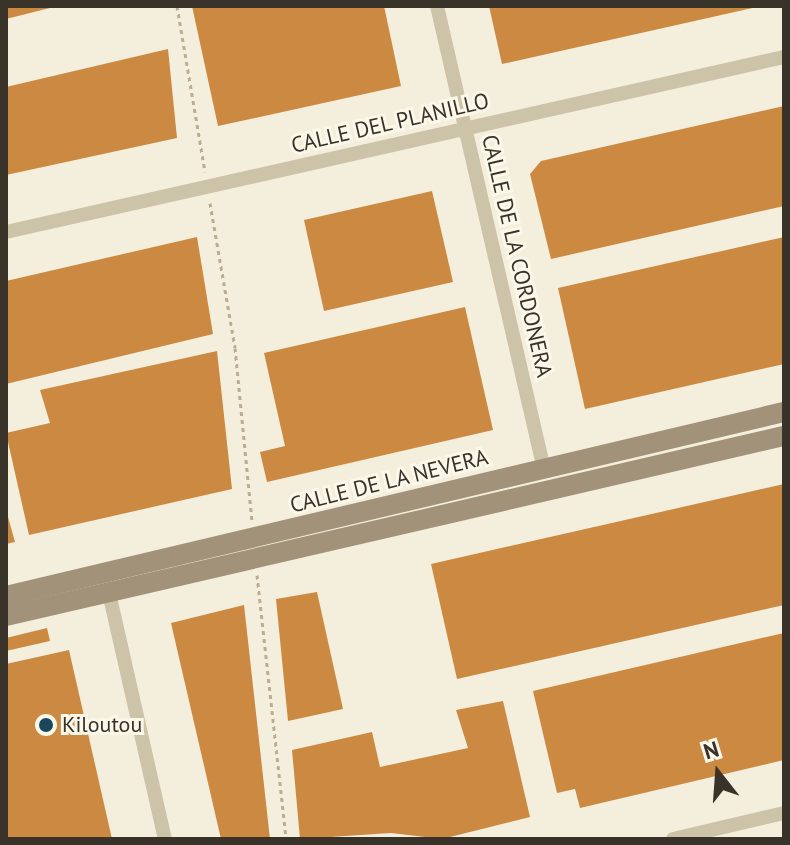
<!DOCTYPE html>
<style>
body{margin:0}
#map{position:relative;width:790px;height:845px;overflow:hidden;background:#f4efdd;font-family:"PT Sans",sans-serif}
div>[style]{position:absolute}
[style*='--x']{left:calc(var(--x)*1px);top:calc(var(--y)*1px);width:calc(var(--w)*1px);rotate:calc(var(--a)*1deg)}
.building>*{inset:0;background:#cc8942}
.path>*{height:3px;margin-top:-1.5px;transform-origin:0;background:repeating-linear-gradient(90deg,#b9ad92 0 4px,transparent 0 8px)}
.street>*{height:14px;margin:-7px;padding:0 7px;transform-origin:7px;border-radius:7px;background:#cdc3a8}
.secondary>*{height:20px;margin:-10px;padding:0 10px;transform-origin:10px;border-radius:10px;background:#a19279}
.dots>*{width:22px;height:22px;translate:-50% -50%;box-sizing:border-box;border:4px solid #fbf8ea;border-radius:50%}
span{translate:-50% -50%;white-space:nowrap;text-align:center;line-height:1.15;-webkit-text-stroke:6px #fbf8ea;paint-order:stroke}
.street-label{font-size:22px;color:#393229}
.poi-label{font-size:22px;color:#393229}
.left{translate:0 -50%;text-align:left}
.frame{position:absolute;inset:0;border:8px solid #393229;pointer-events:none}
.north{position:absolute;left:678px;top:733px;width:80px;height:80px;-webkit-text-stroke:6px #fbf8ea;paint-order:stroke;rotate:343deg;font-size:22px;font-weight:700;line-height:32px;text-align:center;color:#393229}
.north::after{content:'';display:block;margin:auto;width:28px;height:36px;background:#393229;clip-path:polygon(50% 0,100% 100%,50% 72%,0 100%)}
</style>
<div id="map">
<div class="building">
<div style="clip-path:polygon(6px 6px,54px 6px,54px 7px,6px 19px)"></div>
<div style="clip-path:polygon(192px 6px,384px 6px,401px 86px,218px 126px)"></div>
<div style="clip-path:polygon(489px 6px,757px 6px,757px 7px,502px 64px)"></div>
<div style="clip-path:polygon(168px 49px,177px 138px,6px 175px,6px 87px)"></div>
<div style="clip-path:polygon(784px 106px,784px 206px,551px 259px,530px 174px,541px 161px)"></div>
<div style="clip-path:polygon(432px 191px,453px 282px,324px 311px,304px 220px)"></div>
<div style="clip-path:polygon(197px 237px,213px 334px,6px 384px,6px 281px)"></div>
<div style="clip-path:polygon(784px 237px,784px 364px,585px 409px,558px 288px)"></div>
<div style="clip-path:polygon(465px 307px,493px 430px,267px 482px,260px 452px,285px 446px,264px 353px)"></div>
<div style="clip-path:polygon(217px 351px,232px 489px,29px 535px,6px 433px,50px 423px,40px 390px)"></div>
<div style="clip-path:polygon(784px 484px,784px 605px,457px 679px,431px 564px)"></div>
<div style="clip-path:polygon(6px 510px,15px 542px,6px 544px)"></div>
<div style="clip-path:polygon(317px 592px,343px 709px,288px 721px,276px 599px)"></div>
<div style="clip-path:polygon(244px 605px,270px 839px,221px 839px,171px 623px)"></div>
<div style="clip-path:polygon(47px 628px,50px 641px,6px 651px,6px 638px)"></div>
<div style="clip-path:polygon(784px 633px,784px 760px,580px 808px,575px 789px,557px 793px,533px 691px)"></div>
<div style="clip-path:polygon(69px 650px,112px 839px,6px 839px,6px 664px)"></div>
<div style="clip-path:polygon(503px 701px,530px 817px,442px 839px,391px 833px,300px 839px,292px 750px,372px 732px,380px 767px,468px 748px,456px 710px)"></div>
</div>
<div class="path">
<div style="--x:177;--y:6;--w:168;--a:80.4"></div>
<div style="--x:210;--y:203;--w:147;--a:80.2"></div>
<div style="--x:235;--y:348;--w:173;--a:84.4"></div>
<div style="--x:257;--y:575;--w:266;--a:83.7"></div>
</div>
<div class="street">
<div style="--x:437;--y:6;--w:474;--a:77"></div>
<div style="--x:6;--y:232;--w:797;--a:-12.68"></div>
<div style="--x:109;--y:593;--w:252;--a:77.2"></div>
<div style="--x:673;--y:839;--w:114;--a:-13.2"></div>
</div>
<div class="secondary">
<div style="--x:6;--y:596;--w:799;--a:-13.31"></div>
<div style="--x:6;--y:616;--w:799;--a:-13.03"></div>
</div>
<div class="dots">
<div style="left:46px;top:725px;background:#1b475d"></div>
</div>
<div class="street-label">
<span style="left:390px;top:123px;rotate:-13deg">CALLE DEL PLANILLO</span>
<span style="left:517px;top:256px;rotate:77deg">CALLE DE LA CORDONERA</span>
<span style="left:389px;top:481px;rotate:-14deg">CALLE DE LA NEVERA</span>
</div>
<div class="poi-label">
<span class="left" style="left:62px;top:725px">Kiloutou</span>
</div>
<div class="frame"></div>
<div class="north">N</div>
</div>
